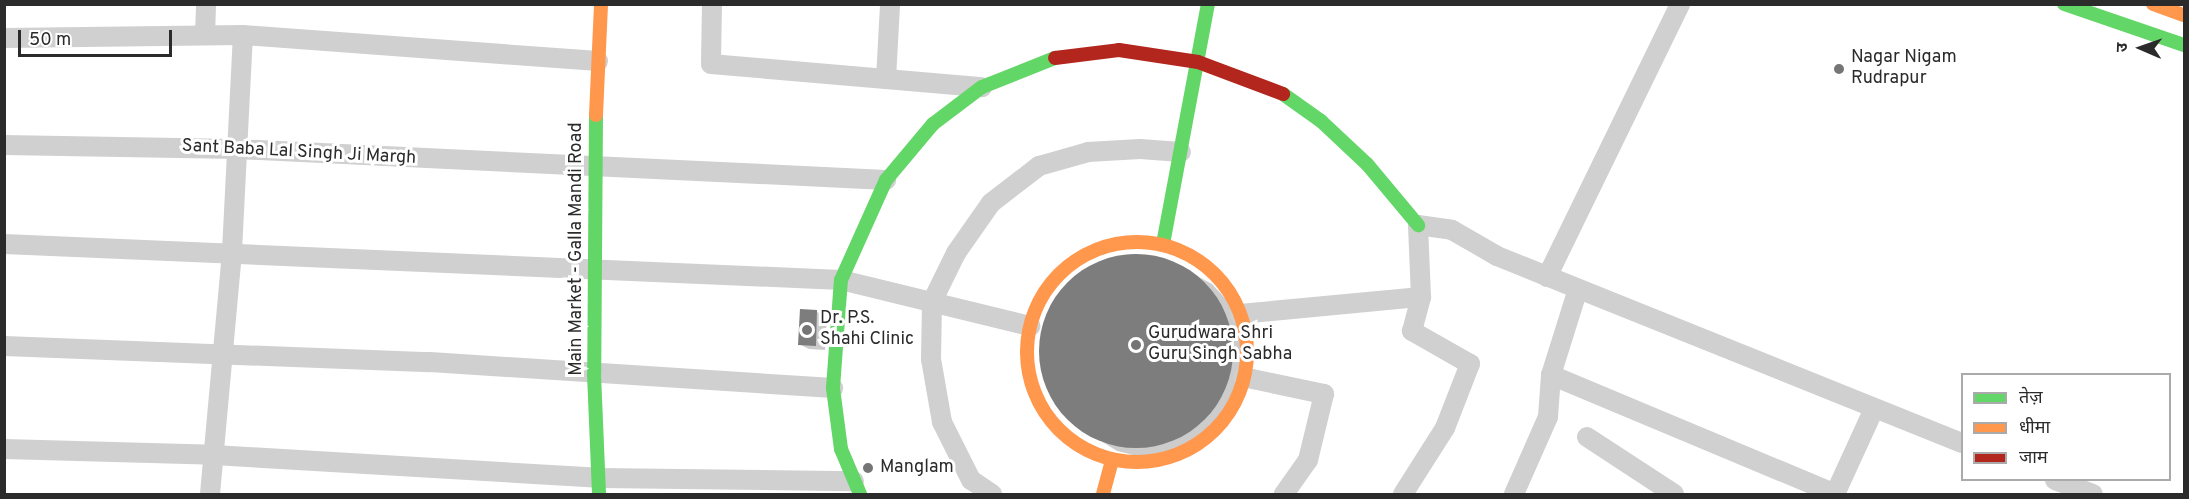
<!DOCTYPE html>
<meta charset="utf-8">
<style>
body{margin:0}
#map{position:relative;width:2189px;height:499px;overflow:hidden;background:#fff;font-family:Overpass,"Noto Sans Devanagari",sans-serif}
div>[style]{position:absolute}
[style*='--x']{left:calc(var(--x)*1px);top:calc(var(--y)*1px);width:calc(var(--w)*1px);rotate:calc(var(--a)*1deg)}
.shadow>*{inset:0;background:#0003}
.building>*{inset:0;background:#7d7d7d}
.round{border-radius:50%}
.street>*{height:20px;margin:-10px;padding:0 10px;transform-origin:10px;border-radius:10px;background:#d0d0d0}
.fast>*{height:14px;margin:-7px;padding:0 7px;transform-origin:7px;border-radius:7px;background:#63d668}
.slow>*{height:14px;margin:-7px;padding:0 7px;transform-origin:7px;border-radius:7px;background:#ff974d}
.slow>.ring{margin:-7px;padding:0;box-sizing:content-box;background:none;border:14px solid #ff974d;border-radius:50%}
.jam>*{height:14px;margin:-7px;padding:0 7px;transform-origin:7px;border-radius:7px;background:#b3261e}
.dots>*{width:16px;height:16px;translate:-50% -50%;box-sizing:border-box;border:3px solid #fff;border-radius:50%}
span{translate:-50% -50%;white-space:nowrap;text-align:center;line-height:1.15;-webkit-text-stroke:6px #fff;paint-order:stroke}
.poi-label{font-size:18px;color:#2b2b2b}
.left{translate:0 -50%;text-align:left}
.street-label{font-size:18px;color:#2b2b2b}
.frame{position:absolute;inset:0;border:6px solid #2b2b2b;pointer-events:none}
.legend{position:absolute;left:1961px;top:373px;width:210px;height:108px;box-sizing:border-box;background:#fff;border:2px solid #aaa;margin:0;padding:8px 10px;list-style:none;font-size:18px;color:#2b2b2b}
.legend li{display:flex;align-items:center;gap:12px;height:30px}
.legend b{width:30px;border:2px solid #aaa}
.north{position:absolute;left:2111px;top:18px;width:60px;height:60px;-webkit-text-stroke:4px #fff;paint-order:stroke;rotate:272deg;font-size:16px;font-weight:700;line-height:24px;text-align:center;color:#2b2b2b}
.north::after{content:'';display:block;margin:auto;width:21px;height:27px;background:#2b2b2b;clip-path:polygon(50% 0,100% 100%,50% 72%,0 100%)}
.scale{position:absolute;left:18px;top:30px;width:154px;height:27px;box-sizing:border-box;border:3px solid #2b2b2b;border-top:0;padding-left:8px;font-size:18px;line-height:21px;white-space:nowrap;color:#2b2b2b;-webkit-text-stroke:4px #fff;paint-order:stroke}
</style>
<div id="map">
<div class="shadow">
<div style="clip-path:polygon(1132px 254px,1169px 261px,1212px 284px,1234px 308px,1247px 336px,1250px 367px,1244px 397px,1228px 423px,1205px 444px,1177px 456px,1146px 458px,1117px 451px,1072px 423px,1052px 398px,1041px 367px,1041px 334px,1052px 303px,1073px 278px,1101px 261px)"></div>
<div style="clip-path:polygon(801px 311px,817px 312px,827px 317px,825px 350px,809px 349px,799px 344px)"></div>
</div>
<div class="building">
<div class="round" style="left:1039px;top:254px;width:194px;height:194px"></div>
<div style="clip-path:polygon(800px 309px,817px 310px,816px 346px,798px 345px)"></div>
</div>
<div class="street">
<div style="--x:712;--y:4;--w:60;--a:91"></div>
<div style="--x:711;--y:64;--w:272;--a:4.9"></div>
<div style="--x:205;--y:35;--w:31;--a:-88"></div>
<div style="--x:4;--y:38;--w:239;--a:-0.7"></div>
<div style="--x:243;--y:35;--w:356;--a:4.2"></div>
<div style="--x:886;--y:79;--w:75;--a:-86.9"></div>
<div style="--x:4;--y:145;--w:233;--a:1"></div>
<div style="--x:237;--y:149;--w:650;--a:2.73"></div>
<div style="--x:4;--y:244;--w:838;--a:2.46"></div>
<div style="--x:841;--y:280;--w:195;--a:13.7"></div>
<div style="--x:1547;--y:277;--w:304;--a:-64"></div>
<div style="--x:1240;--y:314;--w:182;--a:-5.4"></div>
<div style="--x:4;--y:346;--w:426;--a:2.2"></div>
<div style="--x:430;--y:362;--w:404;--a:3.7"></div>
<div style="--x:1551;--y:375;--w:309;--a:22.7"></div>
<div style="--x:1243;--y:377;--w:83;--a:11.9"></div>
<div style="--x:1324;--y:394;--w:68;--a:103.6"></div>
<div style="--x:1308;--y:460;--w:42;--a:125.2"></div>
<div style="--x:1587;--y:437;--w:104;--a:33.2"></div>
<div style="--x:4;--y:449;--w:210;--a:1.6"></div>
<div style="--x:214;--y:455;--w:385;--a:3.4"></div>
<div style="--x:598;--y:478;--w:256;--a:0.7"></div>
<div style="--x:2055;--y:480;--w:40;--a:20.2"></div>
<div style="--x:210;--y:494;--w:244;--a:-84.8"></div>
<div style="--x:232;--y:251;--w:216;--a:-87.1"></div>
<div style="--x:992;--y:494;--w:25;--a:-146"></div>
<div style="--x:971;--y:480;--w:65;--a:-116.6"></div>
<div style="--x:942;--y:422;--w:64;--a:-99.9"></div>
<div style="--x:931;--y:359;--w:57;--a:-89"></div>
<div style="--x:932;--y:302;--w:55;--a:-63.9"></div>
<div style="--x:956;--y:253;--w:61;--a:-55"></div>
<div style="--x:991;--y:203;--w:61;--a:-37.6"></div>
<div style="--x:1039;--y:166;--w:51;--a:-15.9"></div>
<div style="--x:1088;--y:152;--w:52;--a:-3.3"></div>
<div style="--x:1140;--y:149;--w:41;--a:4.2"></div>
<div style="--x:1403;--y:494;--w:78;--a:-57.5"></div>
<div style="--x:1445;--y:428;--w:69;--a:-68.7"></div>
<div style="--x:1470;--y:364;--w:67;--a:-150.4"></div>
<div style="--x:1412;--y:331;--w:35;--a:-75"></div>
<div style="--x:1421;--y:297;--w:72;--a:-92.4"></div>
<div style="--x:1418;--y:225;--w:34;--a:8"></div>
<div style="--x:1452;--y:230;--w:52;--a:30"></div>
<div style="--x:1497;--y:256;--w:501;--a:21.91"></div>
<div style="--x:1514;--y:494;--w:84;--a:-66.2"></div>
<div style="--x:1548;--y:417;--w:42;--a:-85.9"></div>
<div style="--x:1551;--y:375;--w:90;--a:-72.6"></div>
<div style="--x:1835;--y:494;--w:94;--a:-65.4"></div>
</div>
<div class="fast">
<div style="--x:2064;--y:4;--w:127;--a:18.9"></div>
<div style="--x:1283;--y:94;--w:47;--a:35.4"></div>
<div style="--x:1321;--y:121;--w:63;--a:43.1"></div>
<div style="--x:1367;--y:164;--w:80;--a:50.1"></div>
<div style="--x:596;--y:115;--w:259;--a:90.4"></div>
<div style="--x:594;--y:374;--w:120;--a:87.6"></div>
<div style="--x:1163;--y:244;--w:244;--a:-79.4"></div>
<div style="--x:860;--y:494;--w:49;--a:-112.9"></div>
<div style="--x:841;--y:449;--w:62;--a:-97.5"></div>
<div style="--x:833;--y:388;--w:108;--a:-85.8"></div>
<div style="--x:841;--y:280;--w:110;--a:-65.8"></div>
<div style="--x:886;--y:180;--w:73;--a:-50"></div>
<div style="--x:933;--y:124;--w:61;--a:-37.1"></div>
<div style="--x:982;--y:87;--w:79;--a:-21.7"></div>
</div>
<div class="slow">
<div style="--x:2153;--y:4;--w:33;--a:20"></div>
<div style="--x:596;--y:115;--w:111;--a:-87.4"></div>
<div class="ring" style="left:1027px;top:242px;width:206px;height:206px"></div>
<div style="--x:1103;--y:494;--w:35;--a:-75"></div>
</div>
<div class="jam">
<div style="--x:1055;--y:58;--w:64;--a:-7.1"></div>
<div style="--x:1119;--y:50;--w:80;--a:8.6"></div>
<div style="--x:1198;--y:62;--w:91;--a:20.6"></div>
</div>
<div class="dots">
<div style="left:1839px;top:69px;background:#757575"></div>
<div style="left:807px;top:330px;background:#757575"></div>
<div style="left:1136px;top:345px;background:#757575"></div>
<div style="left:868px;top:468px;background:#757575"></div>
</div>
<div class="poi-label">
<span class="left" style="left:1851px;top:69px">Nagar Nigam<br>Rudrapur</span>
<span class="left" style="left:820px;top:330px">Dr. P.S.<br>Shahi Clinic</span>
<span class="left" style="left:1148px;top:345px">Gurudwara Shri<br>Guru Singh Sabha</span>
<span class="left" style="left:880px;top:468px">Manglam</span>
</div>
<div class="street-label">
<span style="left:299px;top:153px;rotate:3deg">Sant Baba Lal Singh Ji Margh</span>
<span style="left:577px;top:249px;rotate:-90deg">Main Market - Galla Mandi Road</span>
</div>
<div class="frame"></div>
<ul class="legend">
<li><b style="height:8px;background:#63d668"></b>तेज़</li>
<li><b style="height:8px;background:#ff974d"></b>धीमा</li>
<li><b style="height:8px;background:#b3261e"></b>जाम</li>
</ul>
<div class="north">उ</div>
<div class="scale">50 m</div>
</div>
